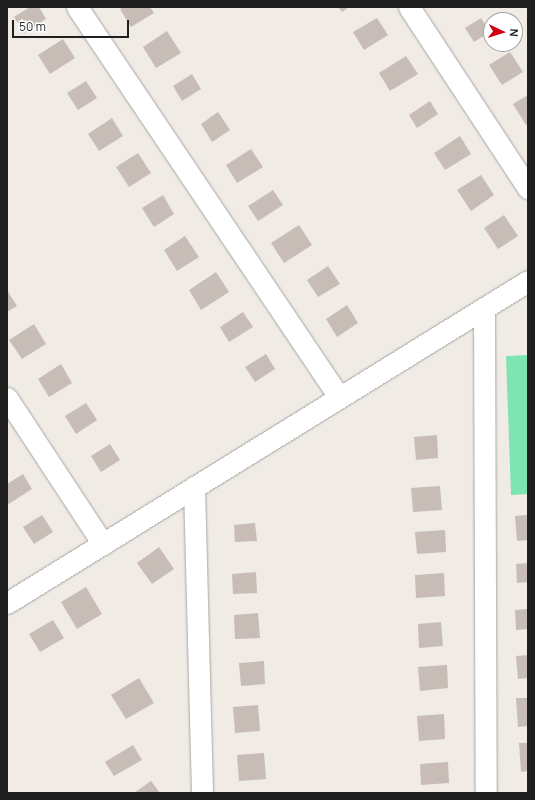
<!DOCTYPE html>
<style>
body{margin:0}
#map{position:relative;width:535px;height:800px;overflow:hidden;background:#f0ebe4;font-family:Manrope,sans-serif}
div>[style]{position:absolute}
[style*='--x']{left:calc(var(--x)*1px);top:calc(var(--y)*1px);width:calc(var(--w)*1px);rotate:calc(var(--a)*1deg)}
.pitch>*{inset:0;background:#7de4b2}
.building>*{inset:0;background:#c8bcb7}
.roads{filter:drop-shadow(0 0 1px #a6a6a6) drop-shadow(0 0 1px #a6a6a6)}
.minor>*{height:21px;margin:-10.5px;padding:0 10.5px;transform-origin:10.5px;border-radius:10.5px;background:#fff}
span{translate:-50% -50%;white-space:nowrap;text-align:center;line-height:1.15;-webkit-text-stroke:4px #fff;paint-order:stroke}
.frame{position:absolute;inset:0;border:8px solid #1f1f1f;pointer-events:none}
.north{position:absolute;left:483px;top:12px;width:40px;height:40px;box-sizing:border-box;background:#fff;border:1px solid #a5a5a5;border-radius:50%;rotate:94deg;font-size:11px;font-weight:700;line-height:16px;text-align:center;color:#1f1f1f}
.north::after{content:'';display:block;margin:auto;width:14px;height:18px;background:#cd0014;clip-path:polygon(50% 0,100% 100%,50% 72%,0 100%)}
.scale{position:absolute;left:12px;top:20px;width:117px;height:18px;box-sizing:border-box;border:2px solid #1f1f1f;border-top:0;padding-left:5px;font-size:12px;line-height:14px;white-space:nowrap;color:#1f1f1f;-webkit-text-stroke:3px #fff;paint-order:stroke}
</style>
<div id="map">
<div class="pitch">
<div style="clip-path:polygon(528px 355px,528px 494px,511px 495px,506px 356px)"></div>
</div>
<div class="building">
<div style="clip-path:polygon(30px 7px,39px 7px,46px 19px,24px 33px,14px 17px)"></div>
<div style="clip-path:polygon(124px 7px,150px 7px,154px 13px,131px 27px,120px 9px)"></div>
<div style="clip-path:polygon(338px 7px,349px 7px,342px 12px)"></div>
<div style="clip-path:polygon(377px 18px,388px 35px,364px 50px,353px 32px)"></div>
<div style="clip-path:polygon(481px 18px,490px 32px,474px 42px,465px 28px)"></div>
<div style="clip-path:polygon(167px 31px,181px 53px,156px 68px,143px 47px)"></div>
<div style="clip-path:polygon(63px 39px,75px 58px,50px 74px,38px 55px)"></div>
<div style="clip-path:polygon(510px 52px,523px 72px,502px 85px,489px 65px)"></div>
<div style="clip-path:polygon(406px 56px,418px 74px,390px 91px,379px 73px)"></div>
<div style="clip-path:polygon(192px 74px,201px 89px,182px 101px,173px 86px)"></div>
<div style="clip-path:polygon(86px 81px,97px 98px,78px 110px,67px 93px)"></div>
<div style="clip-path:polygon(528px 95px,528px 124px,526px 125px,513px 104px)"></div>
<div style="clip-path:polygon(430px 101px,438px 114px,417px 128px,409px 115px)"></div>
<div style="clip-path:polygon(218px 112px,230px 130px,212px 142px,201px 124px)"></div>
<div style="clip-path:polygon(112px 118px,123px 136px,99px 151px,88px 134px)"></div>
<div style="clip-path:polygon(460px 136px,471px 154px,445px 170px,434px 153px)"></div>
<div style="clip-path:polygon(251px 149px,263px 167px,237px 183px,226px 165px)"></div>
<div style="clip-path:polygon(138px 153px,151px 173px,129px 187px,116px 167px)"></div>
<div style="clip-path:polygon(481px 175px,494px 195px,471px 211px,457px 190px)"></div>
<div style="clip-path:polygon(273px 190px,283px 205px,258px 221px,248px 206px)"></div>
<div style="clip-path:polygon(163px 195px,174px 214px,154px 227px,142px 208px)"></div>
<div style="clip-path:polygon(504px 215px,518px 236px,498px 249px,484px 228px)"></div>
<div style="clip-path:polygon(299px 225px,312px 245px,284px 263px,271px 243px)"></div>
<div style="clip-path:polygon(185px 236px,199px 257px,177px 271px,164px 250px)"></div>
<div style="clip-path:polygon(328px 266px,340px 284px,318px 297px,307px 280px)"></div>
<div style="clip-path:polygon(216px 272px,229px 292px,201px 310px,189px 290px)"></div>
<div style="clip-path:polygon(7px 290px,17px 306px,7px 312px)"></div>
<div style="clip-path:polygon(347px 305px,358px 323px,337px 337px,326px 319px)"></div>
<div style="clip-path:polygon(243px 312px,253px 327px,229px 342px,220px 327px)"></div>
<div style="clip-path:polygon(34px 324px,46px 344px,22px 359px,9px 340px)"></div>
<div style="clip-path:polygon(266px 354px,275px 369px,255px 382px,245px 367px)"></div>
<div style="clip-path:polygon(61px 364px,72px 383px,49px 397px,38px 379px)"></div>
<div style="clip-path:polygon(86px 403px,97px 420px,76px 434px,65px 416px)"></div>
<div style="clip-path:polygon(437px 435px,438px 458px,416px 460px,414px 437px)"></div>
<div style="clip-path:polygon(110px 444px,120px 460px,101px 472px,91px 456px)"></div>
<div style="clip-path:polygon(23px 474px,32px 489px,7px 505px,7px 484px)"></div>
<div style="clip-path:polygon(440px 486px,442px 510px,413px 512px,411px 488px)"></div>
<div style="clip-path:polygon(42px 515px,53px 532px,34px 544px,23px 527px)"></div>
<div style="clip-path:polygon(528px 515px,528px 540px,517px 541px,515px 516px)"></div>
<div style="clip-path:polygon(255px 523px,257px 541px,235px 542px,234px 525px)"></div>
<div style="clip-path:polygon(445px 530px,446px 552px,417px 554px,415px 532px)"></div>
<div style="clip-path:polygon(159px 547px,174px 569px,152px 584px,137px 563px)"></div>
<div style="clip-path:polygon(528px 563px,528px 582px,517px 583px,516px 564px)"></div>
<div style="clip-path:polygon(256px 572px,257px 593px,233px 594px,232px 574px)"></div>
<div style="clip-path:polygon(444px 573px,445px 596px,416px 598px,415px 575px)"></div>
<div style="clip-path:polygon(86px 587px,102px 614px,77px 629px,61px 602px)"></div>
<div style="clip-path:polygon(528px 609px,528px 629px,516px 630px,515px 610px)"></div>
<div style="clip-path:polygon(258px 613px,260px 638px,235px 639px,234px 615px)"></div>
<div style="clip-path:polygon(53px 620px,64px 638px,40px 652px,29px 634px)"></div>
<div style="clip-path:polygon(441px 622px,443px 646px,419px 648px,418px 624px)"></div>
<div style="clip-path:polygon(528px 655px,528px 678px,518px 679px,516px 656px)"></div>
<div style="clip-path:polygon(264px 661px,265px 684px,241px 686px,239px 663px)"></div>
<div style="clip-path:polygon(447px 665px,448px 688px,420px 691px,418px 667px)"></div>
<div style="clip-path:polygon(139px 678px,154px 703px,126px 719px,111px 695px)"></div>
<div style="clip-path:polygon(516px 698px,528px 698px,528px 726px,518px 727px)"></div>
<div style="clip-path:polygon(258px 705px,260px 731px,235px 733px,233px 707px)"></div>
<div style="clip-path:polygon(444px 714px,445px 739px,419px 741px,417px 716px)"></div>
<div style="clip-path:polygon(519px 743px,528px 743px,528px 771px,521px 772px)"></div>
<div style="clip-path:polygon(133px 745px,142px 760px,114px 776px,105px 762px)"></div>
<div style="clip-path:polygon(264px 753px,266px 779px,239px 781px,237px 755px)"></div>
<div style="clip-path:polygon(448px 762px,449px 783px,421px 785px,420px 764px)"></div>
<div style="clip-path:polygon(151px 781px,160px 793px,134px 793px)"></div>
</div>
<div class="roads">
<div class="minor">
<div style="--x:77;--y:7;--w:470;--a:56.1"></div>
<div style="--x:409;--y:7;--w:217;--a:56.7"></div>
<div style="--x:484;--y:308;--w:485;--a:89.8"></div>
<div style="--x:7;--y:398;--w:175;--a:56.7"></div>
<div style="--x:194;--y:487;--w:306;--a:88.5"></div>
<div style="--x:7;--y:603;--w:612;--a:-31.72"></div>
</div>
</div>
<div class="frame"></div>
<div class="north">N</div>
<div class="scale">50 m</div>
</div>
